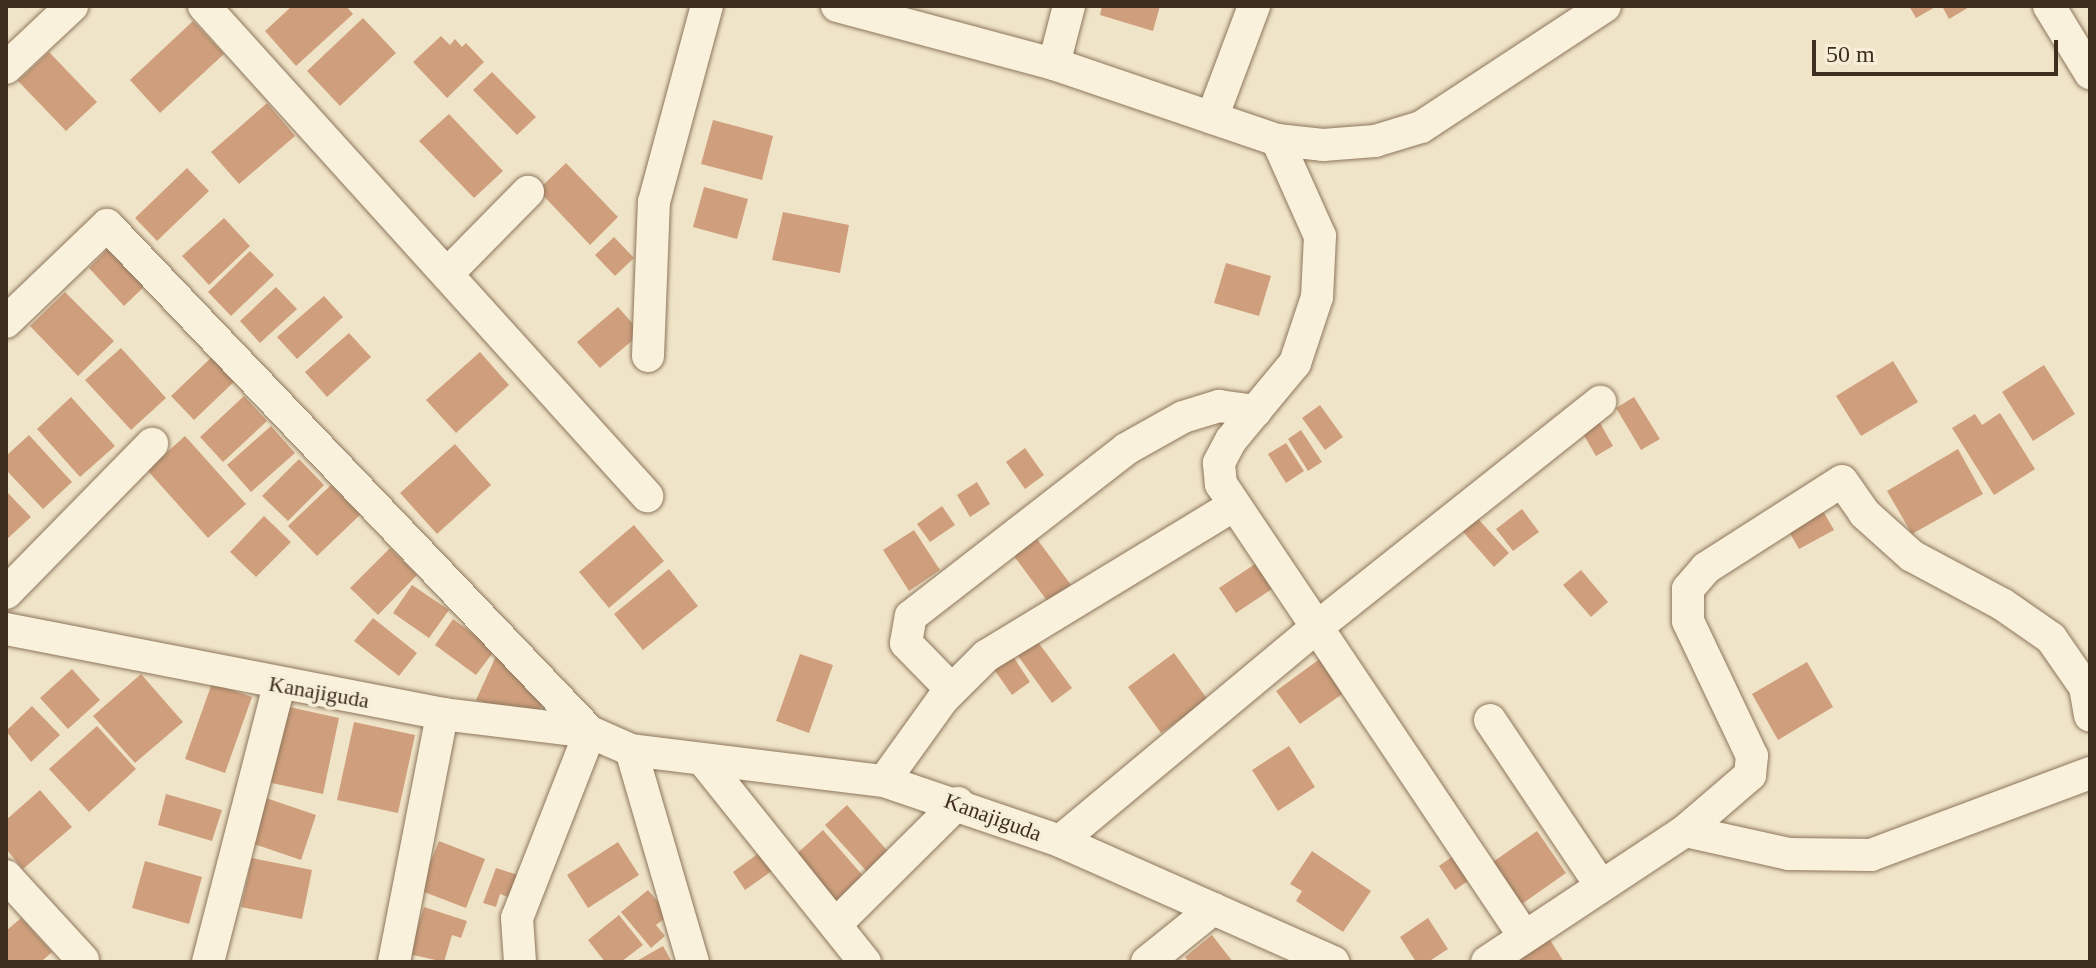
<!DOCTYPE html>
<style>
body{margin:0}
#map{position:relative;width:2096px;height:968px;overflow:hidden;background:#f0e4c8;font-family:"Times New Roman",serif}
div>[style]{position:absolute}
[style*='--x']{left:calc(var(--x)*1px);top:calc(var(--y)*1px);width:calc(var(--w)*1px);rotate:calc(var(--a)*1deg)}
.building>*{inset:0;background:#cf9f7d}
.roads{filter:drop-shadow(0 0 2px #8d765c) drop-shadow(0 0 2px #8d765c)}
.minor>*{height:32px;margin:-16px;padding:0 16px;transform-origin:16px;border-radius:16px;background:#faf1dc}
span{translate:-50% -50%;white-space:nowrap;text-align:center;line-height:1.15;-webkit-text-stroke:7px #f7eed8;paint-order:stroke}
.street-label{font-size:22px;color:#3d2e20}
.frame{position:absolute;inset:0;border:8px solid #3d2e20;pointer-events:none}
.scale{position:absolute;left:1812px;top:40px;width:246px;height:36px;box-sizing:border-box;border:4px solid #3d2e20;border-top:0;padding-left:10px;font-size:24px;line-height:28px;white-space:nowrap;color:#3d2e20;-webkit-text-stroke:6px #f7eed8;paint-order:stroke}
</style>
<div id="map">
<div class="building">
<div style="clip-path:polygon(292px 6px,346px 6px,353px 14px,296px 66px,265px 31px)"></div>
<div style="clip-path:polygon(1102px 6px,1160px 6px,1153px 31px,1100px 15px)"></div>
<div style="clip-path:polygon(1909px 6px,1937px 6px,1916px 18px)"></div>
<div style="clip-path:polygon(1942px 6px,1971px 6px,1949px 19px)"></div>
<div style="clip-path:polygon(363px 18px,396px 53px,340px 106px,307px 71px)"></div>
<div style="clip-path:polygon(193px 21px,224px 54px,160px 113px,130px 80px)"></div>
<div style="clip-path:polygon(441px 36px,450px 45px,455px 39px,462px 47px,466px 43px,484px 62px,447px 98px,413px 62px)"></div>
<div style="clip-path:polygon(49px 52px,97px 102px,66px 131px,18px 81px)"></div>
<div style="clip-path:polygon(492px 72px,536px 117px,517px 135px,473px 90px)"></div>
<div style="clip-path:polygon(267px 103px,295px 136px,239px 184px,211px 152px)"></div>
<div style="clip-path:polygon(449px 114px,503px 171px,474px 198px,419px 141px)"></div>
<div style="clip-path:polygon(713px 120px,773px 136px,762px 180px,701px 164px)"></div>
<div style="clip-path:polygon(566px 163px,618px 217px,590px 245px,538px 190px)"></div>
<div style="clip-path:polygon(187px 168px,209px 191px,157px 241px,135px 218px)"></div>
<div style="clip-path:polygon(704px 187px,748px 199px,737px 239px,693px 227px)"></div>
<div style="clip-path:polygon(783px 212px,849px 225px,840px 273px,772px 260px)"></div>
<div style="clip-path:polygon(224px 218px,250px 246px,209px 285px,182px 256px)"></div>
<div style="clip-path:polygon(614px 237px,634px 258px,615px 276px,595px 255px)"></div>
<div style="clip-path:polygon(113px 244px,149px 282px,124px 306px,89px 268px)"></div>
<div style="clip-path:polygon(250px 251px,274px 275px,231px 316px,208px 292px)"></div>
<div style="clip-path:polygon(1226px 263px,1271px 276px,1259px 316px,1214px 303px)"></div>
<div style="clip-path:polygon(276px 287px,297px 309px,260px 343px,240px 321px)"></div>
<div style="clip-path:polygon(65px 292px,114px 341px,78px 376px,30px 326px)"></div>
<div style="clip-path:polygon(324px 296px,343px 317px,297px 359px,277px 337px)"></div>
<div style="clip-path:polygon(618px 307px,641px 333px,600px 368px,577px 342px)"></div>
<div style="clip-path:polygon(349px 333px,371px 357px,327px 397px,305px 372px)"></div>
<div style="clip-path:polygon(121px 348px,166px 398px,131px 430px,85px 380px)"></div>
<div style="clip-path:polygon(480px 352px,509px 385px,456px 433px,426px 400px)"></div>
<div style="clip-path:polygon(215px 354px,238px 378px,194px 420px,171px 396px)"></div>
<div style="clip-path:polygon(1893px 361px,1918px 402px,1861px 436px,1836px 396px)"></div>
<div style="clip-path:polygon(2044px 365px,2075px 414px,2033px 441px,2002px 392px)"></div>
<div style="clip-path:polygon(244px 396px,267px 421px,223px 462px,200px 437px)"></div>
<div style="clip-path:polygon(71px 397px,115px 446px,80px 477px,37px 429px)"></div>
<div style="clip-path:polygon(1634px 397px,1660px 439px,1641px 450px,1616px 408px)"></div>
<div style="clip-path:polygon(1320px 405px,1343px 437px,1325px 450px,1302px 418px)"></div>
<div style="clip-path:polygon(2000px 413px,2035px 469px,1994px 495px,1952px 428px,1975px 414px,1982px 425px)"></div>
<div style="clip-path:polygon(1596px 416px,1613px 446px,1596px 456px,1579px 427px)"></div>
<div style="clip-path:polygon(271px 426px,295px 453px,251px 492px,227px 465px)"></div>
<div style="clip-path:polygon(1301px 430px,1322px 462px,1308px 471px,1288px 439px)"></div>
<div style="clip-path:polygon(29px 435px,72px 482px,43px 509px,6px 470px,6px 456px)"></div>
<div style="clip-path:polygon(185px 436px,246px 504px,208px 538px,147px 470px)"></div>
<div style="clip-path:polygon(1286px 443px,1304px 471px,1286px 483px,1268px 454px)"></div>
<div style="clip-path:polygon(455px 444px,491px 485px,437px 534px,400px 493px)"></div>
<div style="clip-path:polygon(1025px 448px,1044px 475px,1025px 489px,1006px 462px)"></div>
<div style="clip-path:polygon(1958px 449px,1983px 494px,1912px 534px,1887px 491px)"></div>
<div style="clip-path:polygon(299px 459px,324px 485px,288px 521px,262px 496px)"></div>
<div style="clip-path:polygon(977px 482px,990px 504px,970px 517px,957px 495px)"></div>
<div style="clip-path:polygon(331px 485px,360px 515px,317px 556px,288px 526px)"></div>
<div style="clip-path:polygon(6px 491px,31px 517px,6px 540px)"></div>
<div style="clip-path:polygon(942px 506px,955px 525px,930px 542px,917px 524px)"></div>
<div style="clip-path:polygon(1522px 509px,1539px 532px,1513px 551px,1496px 529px)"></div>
<div style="clip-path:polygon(1823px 511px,1834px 530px,1799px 549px,1788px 530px)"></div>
<div style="clip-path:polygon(1472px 512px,1509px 553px,1494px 567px,1457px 525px)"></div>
<div style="clip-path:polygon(264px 516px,291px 542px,256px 577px,230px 552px)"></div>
<div style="clip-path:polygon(634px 525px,664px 561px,609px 608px,579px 572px)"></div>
<div style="clip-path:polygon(914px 530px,940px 570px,909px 591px,883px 550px)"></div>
<div style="clip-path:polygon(1037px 539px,1071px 585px,1048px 602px,1014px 556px)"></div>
<div style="clip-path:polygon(390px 548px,417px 575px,378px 615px,350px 588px)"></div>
<div style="clip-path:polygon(1255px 564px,1272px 589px,1236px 613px,1219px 588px)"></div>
<div style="clip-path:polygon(669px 569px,698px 606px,643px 650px,614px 614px)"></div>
<div style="clip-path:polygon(1581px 570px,1608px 602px,1591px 617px,1563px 585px)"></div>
<div style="clip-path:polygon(412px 585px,449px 610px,429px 638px,393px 613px)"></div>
<div style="clip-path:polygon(373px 618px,417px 653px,399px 676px,354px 641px)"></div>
<div style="clip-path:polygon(453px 619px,495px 650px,476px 675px,435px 645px)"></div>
<div style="clip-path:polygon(1035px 638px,1072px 688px,1052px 703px,1016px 653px)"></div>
<div style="clip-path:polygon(1010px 652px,1030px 682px,1012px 695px,991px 665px)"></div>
<div style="clip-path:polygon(1174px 653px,1208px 700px,1161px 733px,1128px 687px)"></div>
<div style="clip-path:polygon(800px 654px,833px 665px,809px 733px,776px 721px)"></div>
<div style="clip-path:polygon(496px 656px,545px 699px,535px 719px,476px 700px)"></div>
<div style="clip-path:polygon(1321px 658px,1345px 692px,1300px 724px,1276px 691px)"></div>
<div style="clip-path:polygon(1807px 662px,1833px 707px,1778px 740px,1752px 694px)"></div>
<div style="clip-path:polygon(72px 669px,100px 700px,68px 729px,40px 698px)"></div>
<div style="clip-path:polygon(141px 674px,183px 722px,135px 763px,93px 716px)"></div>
<div style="clip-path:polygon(212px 683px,252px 697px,225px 773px,185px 759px)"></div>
<div style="clip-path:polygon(32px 706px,60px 735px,31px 762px,6px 731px)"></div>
<div style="clip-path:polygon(285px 706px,339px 718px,323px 794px,267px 782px)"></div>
<div style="clip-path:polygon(354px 722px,415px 735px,398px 813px,337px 800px)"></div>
<div style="clip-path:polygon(97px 726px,136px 769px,89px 812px,49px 769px)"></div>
<div style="clip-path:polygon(1289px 746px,1315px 787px,1278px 811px,1252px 770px)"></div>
<div style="clip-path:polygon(40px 790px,72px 827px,23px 869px,6px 849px,6px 820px)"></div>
<div style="clip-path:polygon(166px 794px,222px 810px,212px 841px,158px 825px)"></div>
<div style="clip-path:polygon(266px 798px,316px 815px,301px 860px,251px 843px)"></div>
<div style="clip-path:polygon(847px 805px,892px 856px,870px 875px,825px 825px)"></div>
<div style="clip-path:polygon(823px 830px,864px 877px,834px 905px,792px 858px)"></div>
<div style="clip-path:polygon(1537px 831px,1566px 873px,1519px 906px,1490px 864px)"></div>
<div style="clip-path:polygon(439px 841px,485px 859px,466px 908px,419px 890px)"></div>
<div style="clip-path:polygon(618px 842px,639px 875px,588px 908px,567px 875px)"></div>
<div style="clip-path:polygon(763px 850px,776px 868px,745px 890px,733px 872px)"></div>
<div style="clip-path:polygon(1312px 851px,1371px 891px,1343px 932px,1296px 901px,1302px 891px,1290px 884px)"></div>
<div style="clip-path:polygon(1456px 854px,1472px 878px,1455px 890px,1439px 866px)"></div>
<div style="clip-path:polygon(252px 858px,312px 870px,302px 919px,241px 907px)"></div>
<div style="clip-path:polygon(145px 861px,202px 877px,189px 924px,132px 908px)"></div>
<div style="clip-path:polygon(496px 868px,524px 877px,511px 898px,500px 894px,496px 907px,483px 903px)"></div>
<div style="clip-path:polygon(648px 890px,669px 915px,656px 925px,665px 936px,651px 948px,621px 912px)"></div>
<div style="clip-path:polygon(424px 907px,467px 921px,461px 938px,452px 935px,444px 962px,409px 954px)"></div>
<div style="clip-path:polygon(619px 915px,643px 945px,621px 962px,605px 962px,588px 940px)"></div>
<div style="clip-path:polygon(21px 918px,52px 952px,41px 962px,6px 962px,6px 931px)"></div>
<div style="clip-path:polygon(1428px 918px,1448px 949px,1428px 962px,1416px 962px,1400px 937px)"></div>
<div style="clip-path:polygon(1545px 932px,1564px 962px,1496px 962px)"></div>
<div style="clip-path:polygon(1212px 935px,1233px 962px,1189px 962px,1185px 957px)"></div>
<div style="clip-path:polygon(663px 946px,672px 962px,635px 962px)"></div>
</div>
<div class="roads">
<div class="minor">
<div style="--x:204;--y:6;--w:661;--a:47.88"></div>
<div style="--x:837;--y:6;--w:225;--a:15"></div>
<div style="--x:1054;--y:64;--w:236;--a:18.8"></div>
<div style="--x:1277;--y:140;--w:46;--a:6.2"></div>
<div style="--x:1323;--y:145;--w:52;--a:-4.4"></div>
<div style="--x:1375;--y:141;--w:48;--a:-16.9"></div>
<div style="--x:1421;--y:127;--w:220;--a:-33.3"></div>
<div style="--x:2049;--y:6;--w:79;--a:58.5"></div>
<div style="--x:1054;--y:64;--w:60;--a:-75.5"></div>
<div style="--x:6;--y:68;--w:91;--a:-43.2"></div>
<div style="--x:1212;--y:118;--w:120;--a:-69.4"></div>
<div style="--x:1277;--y:140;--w:105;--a:65.9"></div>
<div style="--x:1320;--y:236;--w:61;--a:92.8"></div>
<div style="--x:1317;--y:297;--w:70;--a:108.4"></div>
<div style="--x:1295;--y:363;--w:100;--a:129.7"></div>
<div style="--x:1231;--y:440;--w:26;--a:118"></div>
<div style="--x:1219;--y:463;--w:21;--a:85"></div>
<div style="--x:1221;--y:484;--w:544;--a:56.16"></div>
<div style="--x:448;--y:273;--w:114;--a:-45.4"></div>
<div style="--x:6;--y:322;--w:140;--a:-43.8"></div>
<div style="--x:107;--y:225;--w:700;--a:46.39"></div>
<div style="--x:590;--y:732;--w:200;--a:111.4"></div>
<div style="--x:517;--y:918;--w:44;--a:86.1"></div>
<div style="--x:648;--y:356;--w:154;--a:-87.8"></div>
<div style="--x:654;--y:202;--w:203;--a:-74.9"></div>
<div style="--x:6;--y:593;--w:209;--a:-45.6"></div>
<div style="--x:6;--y:629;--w:444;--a:11"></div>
<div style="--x:442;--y:714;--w:149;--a:6.9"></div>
<div style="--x:590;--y:732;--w:45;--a:23.7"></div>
<div style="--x:631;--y:750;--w:255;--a:7"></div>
<div style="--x:884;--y:781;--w:186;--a:18.8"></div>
<div style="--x:1060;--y:841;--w:299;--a:23.9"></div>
<div style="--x:951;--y:689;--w:64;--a:-134.4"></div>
<div style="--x:906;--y:643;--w:27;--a:-80"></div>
<div style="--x:911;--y:616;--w:272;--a:-37.8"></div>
<div style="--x:1126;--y:449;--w:65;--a:-29.3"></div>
<div style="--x:1183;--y:417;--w:38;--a:-17"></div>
<div style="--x:1219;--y:406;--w:37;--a:8"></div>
<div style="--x:1490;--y:720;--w:196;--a:56.2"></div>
<div style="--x:631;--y:750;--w:221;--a:73.7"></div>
<div style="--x:703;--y:760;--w:259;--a:51.3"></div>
<div style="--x:884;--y:781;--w:101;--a:-54.3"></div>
<div style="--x:943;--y:699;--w:61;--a:-45"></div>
<div style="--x:986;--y:656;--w:290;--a:-31.3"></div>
<div style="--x:1685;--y:831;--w:107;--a:12.5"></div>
<div style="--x:1789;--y:854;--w:82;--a:0.7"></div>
<div style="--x:1871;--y:855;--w:234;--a:-20.5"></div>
<div style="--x:1060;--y:841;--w:334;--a:-39.8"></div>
<div style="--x:1317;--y:627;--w:362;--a:-38.5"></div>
<div style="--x:6;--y:876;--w:114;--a:47.5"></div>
<div style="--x:836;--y:924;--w:172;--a:-44.8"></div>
<div style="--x:208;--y:962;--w:286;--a:-75.6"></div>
<div style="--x:394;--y:962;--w:253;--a:-79"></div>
<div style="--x:1147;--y:962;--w:85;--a:-38.8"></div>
<div style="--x:1487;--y:962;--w:237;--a:-33.5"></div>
<div style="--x:1685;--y:831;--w:86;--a:-40.7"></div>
<div style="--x:1750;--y:775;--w:19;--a:-84"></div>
<div style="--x:1752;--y:756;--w:149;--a:-115.4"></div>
<div style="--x:1688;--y:621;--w:32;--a:-90"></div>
<div style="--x:1688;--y:589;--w:28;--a:-49"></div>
<div style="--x:1706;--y:568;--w:161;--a:-32.6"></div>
<div style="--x:1842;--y:481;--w:39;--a:55"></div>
<div style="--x:1864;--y:513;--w:64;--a:41.9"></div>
<div style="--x:1912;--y:556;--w:102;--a:28.1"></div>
<div style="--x:2002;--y:604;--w:60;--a:34.8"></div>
<div style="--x:2051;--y:638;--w:60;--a:55.2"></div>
<div style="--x:2085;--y:687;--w:29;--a:80"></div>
</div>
</div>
<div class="street-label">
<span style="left:319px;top:692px;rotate:10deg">Kanajiguda</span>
<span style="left:993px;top:817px;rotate:20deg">Kanajiguda</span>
</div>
<div class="frame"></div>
<div class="scale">50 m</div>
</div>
